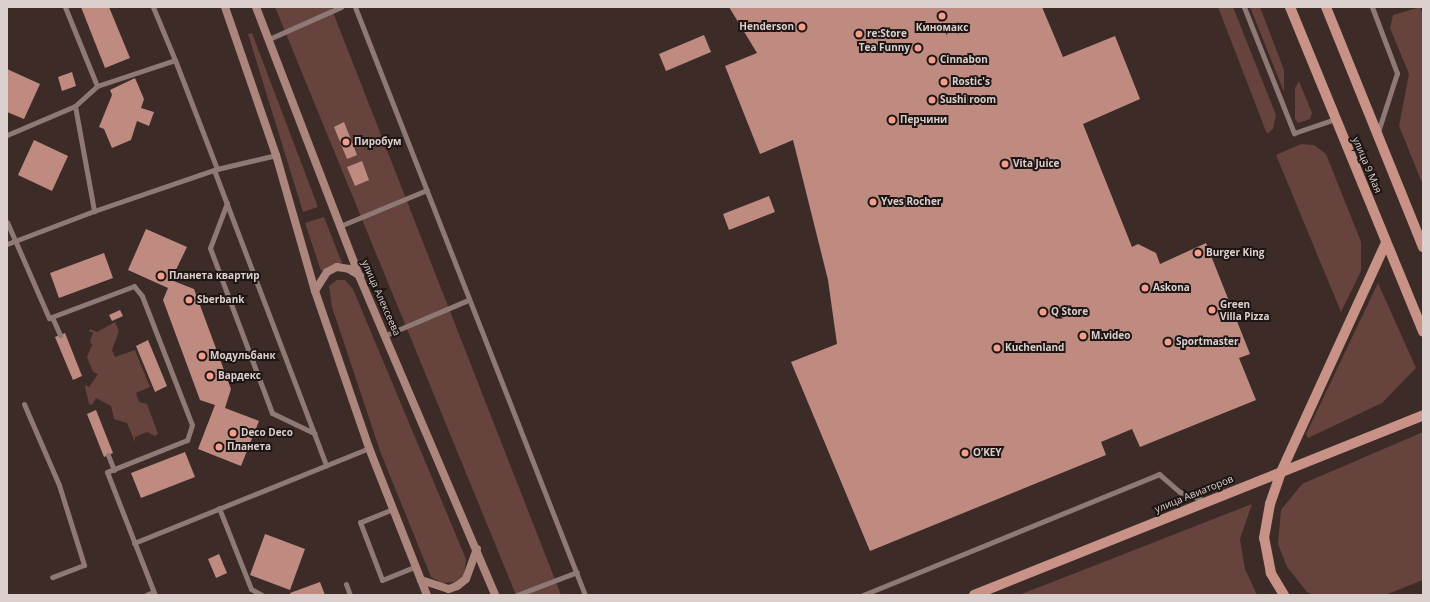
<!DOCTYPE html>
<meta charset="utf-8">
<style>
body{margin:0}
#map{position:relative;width:1430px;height:602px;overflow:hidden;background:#3c2b27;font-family:"Open Sans",sans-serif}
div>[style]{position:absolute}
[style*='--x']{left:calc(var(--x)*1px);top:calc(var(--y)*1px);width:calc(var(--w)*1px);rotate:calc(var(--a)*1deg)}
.green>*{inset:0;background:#66433c}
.building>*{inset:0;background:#bf8b80}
.lane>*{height:5px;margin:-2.5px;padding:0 2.5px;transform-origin:2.5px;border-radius:2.5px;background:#8e7975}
.secondary>*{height:8px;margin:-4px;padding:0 4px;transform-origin:4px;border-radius:4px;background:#ac857d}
.primary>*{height:10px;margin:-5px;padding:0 5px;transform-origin:5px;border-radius:5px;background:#c99286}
.dots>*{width:11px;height:11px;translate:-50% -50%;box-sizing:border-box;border:2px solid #1d1614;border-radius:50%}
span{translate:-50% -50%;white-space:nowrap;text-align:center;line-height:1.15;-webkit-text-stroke:4px #1d1614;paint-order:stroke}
.poi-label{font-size:10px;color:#dcd0ce;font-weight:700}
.right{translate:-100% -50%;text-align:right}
.left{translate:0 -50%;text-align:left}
.street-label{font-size:10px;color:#dcd0ce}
.frame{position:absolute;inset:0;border:8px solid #dcd0ce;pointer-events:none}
</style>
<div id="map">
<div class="green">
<div style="clip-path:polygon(275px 7px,331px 7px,561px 595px,516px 595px)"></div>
<div style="clip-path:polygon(1218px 7px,1233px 7px,1276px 115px,1273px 129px,1267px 134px)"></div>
<div style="clip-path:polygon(1250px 7px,1260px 7px,1284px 70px,1284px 92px)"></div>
<div style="clip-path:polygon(1420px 7px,1423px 15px,1423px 185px,1399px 126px,1409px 74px,1390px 28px,1393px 15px)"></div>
<div style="clip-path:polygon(252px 33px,318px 207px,303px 212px,248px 34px)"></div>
<div style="clip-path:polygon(1299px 81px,1312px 113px,1310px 119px,1298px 123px,1295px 119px,1295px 88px)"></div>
<div style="clip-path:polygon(1301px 144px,1314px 145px,1326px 154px,1361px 242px,1361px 271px,1341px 312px,1276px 155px)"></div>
<div style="clip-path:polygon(324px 217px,342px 263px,321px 271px,305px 223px)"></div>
<div style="clip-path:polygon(337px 280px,345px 280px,353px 289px,466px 559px,464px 575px,456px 582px,442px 583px,431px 577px,380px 451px,332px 307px,329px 286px)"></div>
<div style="clip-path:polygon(1378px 283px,1416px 368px,1382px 403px,1308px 438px,1306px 434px)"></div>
<div style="clip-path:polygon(115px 322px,119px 331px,112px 350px,115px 357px,135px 350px,150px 387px,136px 393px,139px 402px,147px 404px,158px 434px,155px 436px,147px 432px,135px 437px,135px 442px,127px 423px,114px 419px,111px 406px,96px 398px,92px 405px,89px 404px,85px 387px,86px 385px,89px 387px,98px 374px,93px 372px,87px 357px,92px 345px,90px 341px,93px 333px,89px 331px,90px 329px,97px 332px)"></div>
<div style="clip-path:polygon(1423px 432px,1423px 580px,1385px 595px,1314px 595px,1307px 592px,1287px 567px,1278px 544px,1281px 510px,1302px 484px)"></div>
<div style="clip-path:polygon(1252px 504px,1240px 539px,1245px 569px,1257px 595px,1019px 595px)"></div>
</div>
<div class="building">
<div style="clip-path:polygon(81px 7px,109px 7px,130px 58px,105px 68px)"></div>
<div style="clip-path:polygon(729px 7px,1042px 7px,1063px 57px,1115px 36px,1140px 99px,1083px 124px,1132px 247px,1138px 244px,1156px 253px,1160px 264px,1206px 243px,1250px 354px,1239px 358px,1256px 400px,1140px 447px,1132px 429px,1101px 442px,1106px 455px,870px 551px,791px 362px,837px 344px,828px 280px,793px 140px,760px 154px,725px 66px,757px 53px)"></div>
<div style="clip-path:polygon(704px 35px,711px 52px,666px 71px,659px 54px)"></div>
<div style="clip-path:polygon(7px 69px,40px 84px,24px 119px,7px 112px)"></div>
<div style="clip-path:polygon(72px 72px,76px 86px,62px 91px,58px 77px)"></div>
<div style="clip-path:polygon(135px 78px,144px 99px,141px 108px,154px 112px,149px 126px,137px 121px,131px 140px,112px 148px,104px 129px,99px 127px,112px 95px,110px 90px)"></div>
<div style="clip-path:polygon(344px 122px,357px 155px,347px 159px,334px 127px)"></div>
<div style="clip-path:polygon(34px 140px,68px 156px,52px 191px,18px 175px)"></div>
<div style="clip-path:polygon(362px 161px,369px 180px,355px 186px,347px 167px)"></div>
<div style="clip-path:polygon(769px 196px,775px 212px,729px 230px,723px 214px)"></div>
<div style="clip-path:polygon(146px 229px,187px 247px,171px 280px,194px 289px,231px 389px,225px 408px,259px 421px,241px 466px,198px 449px,215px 405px,200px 400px,163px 300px,168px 288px,128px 270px)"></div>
<div style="clip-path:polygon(104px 253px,113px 278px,59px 298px,50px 273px)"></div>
<div style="clip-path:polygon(120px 310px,123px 316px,112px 321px,109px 315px)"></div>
<div style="clip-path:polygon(65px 333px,82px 376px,73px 380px,55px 337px)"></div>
<div style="clip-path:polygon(148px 340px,167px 386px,155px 392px,136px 346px)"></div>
<div style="clip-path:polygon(96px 410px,113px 453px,104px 457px,87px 414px)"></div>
<div style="clip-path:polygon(185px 452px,195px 477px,141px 498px,131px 473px)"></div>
<div style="clip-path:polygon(265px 534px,305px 549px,290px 590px,250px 575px)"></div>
<div style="clip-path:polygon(219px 554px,227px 573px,216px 578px,208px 559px)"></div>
<div style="clip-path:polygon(320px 582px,325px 595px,291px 595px,290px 593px)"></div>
</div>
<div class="lane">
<div style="--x:65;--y:7;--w:85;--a:67.9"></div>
<div style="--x:97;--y:86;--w:82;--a:-18.4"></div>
<div style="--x:175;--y:60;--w:117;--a:68.9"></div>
<div style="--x:153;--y:7;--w:57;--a:67.5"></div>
<div style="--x:355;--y:7;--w:631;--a:68.64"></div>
<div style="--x:1244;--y:7;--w:136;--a:68.4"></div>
<div style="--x:1294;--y:133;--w:43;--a:-18.9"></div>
<div style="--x:1372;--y:7;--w:71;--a:69.3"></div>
<div style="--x:1397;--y:73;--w:62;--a:107.9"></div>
<div style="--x:269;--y:39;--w:79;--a:-24"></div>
<div style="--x:75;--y:106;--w:107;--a:79.7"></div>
<div style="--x:7;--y:135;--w:74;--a:-23.1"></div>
<div style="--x:75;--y:106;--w:30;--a:-42"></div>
<div style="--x:214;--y:170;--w:316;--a:69.2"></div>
<div style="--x:227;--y:203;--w:48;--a:110.7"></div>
<div style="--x:210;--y:248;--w:176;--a:69.4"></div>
<div style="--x:272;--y:413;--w:47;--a:25.5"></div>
<div style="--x:7;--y:222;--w:105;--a:66.4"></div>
<div style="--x:49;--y:318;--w:91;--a:-20.6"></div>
<div style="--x:134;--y:286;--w:13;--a:51"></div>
<div style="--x:142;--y:296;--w:138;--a:68.8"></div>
<div style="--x:192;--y:425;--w:16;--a:108"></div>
<div style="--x:187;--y:440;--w:86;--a:158.2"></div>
<div style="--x:107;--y:472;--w:132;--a:68.7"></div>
<div style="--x:340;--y:226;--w:94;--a:-22.5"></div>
<div style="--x:7;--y:244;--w:93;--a:-20.8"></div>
<div style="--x:94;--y:211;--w:130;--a:-18.9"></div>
<div style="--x:217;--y:169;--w:61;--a:-13.3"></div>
<div style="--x:52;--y:317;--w:20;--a:66"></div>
<div style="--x:386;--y:335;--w:89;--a:-23.1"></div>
<div style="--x:24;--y:404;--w:88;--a:66.6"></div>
<div style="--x:59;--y:485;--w:84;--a:72.6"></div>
<div style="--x:84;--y:565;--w:34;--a:159"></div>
<div style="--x:108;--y:455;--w:16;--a:68"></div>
<div style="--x:219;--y:508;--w:87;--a:68.4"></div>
<div style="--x:251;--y:589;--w:13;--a:29"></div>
<div style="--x:393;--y:509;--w:35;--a:158"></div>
<div style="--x:360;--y:522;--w:62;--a:69.2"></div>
<div style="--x:382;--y:580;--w:35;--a:-22"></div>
<div style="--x:134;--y:543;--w:253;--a:-22"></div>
<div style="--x:346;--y:584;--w:12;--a:70"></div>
<div style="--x:146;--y:595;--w:8;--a:-23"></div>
<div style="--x:517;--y:595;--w:64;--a:-21"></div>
<div style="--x:863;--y:595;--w:320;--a:-22.2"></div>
<div style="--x:1159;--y:474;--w:28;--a:41"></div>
<div style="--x:1180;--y:492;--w:28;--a:19"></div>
</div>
<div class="secondary">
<div style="--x:225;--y:7;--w:157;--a:71"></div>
<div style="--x:276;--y:155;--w:141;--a:74"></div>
<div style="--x:315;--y:291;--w:166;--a:71"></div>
<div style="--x:369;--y:448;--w:158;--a:68.5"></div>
<div style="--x:256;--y:7;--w:290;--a:69"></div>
<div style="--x:360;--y:278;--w:345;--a:66.9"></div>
<div style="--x:315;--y:291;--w:22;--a:-58"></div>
<div style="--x:327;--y:272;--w:11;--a:-27"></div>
<div style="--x:337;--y:267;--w:12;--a:9"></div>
<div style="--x:349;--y:269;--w:13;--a:32"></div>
<div style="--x:421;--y:580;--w:29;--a:18"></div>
<div style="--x:449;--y:589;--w:9;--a:-21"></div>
<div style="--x:457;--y:586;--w:11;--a:-38"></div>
<div style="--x:466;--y:579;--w:32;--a:-70"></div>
</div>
<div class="primary">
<div style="--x:1290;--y:7;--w:351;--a:67.7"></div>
<div style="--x:1326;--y:7;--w:259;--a:68"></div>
<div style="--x:974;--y:595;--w:484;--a:-21.8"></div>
<div style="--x:1284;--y:595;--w:26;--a:-121"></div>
<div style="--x:1271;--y:573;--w:36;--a:-101"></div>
<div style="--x:1264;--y:538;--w:35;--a:-80"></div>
<div style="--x:1270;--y:504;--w:34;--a:-71"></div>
<div style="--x:1281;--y:472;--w:252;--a:-65.4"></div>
</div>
<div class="dots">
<div style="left:942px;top:16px;background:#f49d8b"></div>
<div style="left:802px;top:27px;background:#f49d8b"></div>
<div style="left:859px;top:34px;background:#f49d8b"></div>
<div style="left:918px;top:48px;background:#f49d8b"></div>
<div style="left:932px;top:60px;background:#f49d8b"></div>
<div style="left:944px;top:82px;background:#f49d8b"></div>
<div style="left:932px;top:100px;background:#f49d8b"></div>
<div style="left:892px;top:120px;background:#f49d8b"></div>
<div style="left:346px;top:142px;background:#f49d8b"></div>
<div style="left:1005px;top:164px;background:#f49d8b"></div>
<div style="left:873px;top:202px;background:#f49d8b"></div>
<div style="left:1198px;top:253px;background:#f49d8b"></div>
<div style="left:161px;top:276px;background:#f49d8b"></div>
<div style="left:1145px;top:288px;background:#f49d8b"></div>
<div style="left:189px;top:300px;background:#f49d8b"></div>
<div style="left:1212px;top:310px;background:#f49d8b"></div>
<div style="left:1043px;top:312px;background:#f49d8b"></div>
<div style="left:1083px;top:336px;background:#f49d8b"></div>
<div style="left:1168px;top:342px;background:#f49d8b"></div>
<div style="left:997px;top:348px;background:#f49d8b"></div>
<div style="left:202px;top:356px;background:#f49d8b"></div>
<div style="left:210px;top:376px;background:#f49d8b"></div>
<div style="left:233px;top:433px;background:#f49d8b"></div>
<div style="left:219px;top:447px;background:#f49d8b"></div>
<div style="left:965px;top:453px;background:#f49d8b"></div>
</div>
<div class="poi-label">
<span class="right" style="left:794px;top:27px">Henderson</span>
<span style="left:942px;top:28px">Киномакс</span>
<span class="left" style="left:867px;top:34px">re:Store</span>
<span class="right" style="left:910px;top:48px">Tea Funny</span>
<span class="left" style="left:940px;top:60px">Cinnabon</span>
<span class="left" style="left:952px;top:82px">Rostic's</span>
<span class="left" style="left:940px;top:100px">Sushi room</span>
<span class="left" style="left:900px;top:120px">Перчини</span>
<span class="left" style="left:354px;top:142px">Пиробум</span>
<span class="left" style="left:1013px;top:164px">Vita Juice</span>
<span class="left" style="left:881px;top:202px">Yves Rocher</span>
<span class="left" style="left:1206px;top:253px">Burger King</span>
<span class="left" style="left:169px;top:276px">Планета квартир</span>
<span class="left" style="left:1153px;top:288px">Askona</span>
<span class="left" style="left:197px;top:300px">Sberbank</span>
<span class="left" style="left:1220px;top:310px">Green<br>Villa Pizza</span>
<span class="left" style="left:1051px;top:312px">Q Store</span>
<span class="left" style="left:1091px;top:336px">M.video</span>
<span class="left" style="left:1176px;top:342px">Sportmaster</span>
<span class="left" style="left:1005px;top:348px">Kuchenland</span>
<span class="left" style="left:210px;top:356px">Модульбанк</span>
<span class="left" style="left:218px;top:376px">Вардекс</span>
<span class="left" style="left:241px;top:433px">Deco Deco</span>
<span class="left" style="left:227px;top:447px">Планета</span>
<span class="left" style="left:973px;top:453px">O’KEY</span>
</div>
<div class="street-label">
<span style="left:1367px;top:165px;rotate:67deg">улица 9 Мая</span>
<span style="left:381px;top:298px;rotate:66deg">улица Алексеева</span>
<span style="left:1194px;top:494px;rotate:-22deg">улица Авиаторов</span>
</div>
<div class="frame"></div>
</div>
